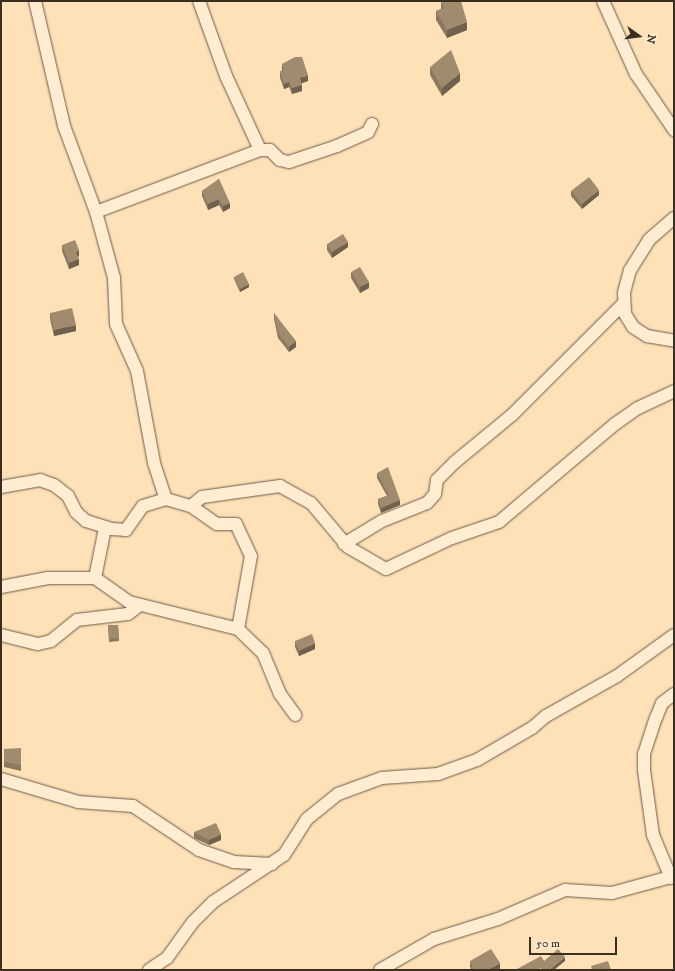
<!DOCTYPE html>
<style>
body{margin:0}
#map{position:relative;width:675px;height:971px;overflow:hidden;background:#ffe1b8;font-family:"IM FELL DW Pica",serif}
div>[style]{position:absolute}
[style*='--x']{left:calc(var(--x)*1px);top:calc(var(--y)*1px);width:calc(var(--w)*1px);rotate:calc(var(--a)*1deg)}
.roads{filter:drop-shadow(0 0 1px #6b5b46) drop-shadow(0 0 1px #6b5b46)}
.minor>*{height:12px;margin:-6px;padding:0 6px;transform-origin:6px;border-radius:6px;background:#ffecd1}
.wall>*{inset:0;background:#8a785f}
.shaded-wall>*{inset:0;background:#70614e}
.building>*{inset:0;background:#a08b6f}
span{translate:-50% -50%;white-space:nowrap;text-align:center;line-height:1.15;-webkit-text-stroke:3.5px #ffecd1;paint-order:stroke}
.frame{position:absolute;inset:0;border:2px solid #3a2e20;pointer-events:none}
.north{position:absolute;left:619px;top:16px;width:40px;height:40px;-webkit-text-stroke:3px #ffecd1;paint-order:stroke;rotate:104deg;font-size:11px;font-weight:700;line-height:16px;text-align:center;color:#3a2e20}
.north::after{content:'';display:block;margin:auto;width:14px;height:18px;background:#3a2e20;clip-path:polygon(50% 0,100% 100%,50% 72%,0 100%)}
.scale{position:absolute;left:529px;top:937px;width:88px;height:18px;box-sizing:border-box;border:2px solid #3a2e20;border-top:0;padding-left:5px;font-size:12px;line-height:14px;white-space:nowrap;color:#3a2e20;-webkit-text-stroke:3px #ffecd1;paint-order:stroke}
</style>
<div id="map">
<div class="roads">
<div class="minor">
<div style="--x:35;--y:1;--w:128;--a:76.9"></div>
<div style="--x:64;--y:126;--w:92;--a:69.6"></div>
<div style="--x:96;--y:212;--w:68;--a:74.7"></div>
<div style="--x:114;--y:278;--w:46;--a:87.5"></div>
<div style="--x:116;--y:324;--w:51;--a:65.9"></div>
<div style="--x:137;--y:371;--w:94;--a:79.5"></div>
<div style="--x:154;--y:463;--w:38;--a:72"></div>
<div style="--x:199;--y:1;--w:80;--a:70.2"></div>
<div style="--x:226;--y:76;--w:81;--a:65.3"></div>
<div style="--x:603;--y:1;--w:80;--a:65.7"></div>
<div style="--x:636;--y:74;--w:68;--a:55.8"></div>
<div style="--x:96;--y:212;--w:175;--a:-20.7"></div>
<div style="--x:260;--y:150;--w:10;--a:0"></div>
<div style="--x:270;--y:150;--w:14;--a:45"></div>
<div style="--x:280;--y:160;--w:9;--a:13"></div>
<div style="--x:289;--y:162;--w:51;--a:-18.4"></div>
<div style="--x:337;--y:146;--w:34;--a:-24"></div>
<div style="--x:368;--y:132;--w:9;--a:-63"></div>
<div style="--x:674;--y:218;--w:33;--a:139"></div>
<div style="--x:649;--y:240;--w:36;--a:122"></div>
<div style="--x:630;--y:270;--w:24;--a:105"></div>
<div style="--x:624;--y:293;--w:21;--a:87"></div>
<div style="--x:625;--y:314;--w:15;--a:58"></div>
<div style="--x:633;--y:327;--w:17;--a:33"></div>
<div style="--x:647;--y:336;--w:27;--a:10"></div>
<div style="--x:1;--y:487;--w:40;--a:-10"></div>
<div style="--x:40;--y:480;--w:15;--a:20"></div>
<div style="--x:54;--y:485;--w:18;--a:38"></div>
<div style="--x:68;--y:496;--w:18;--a:63"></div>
<div style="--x:76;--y:512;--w:13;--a:42"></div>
<div style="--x:86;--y:521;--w:28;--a:17"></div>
<div style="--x:113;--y:529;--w:13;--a:4"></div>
<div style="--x:126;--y:530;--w:29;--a:-55"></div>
<div style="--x:143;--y:506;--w:24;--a:-17"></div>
<div style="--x:166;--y:499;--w:26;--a:16"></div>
<div style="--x:191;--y:506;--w:32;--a:35"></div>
<div style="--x:217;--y:524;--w:19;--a:0"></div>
<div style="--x:236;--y:524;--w:35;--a:65"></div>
<div style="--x:251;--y:556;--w:74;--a:100.1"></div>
<div style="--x:191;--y:506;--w:14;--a:-39"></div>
<div style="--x:202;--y:497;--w:79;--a:-8"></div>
<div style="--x:280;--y:486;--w:35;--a:29"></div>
<div style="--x:311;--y:503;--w:57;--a:49.9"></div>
<div style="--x:348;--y:547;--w:44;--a:30.1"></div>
<div style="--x:386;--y:569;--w:73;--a:-25.2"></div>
<div style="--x:452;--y:538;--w:50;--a:-18.8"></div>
<div style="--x:499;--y:522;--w:152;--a:-40.2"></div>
<div style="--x:615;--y:424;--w:28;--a:-35"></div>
<div style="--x:638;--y:408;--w:40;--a:-25"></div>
<div style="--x:344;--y:544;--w:44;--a:-31.2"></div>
<div style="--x:382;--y:521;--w:48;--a:-21.8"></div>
<div style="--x:427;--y:503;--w:12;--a:-48"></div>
<div style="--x:435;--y:494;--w:14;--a:-82"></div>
<div style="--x:437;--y:480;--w:25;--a:-45"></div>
<div style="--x:455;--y:462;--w:74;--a:-39.5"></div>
<div style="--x:512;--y:415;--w:158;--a:-45"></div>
<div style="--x:95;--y:578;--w:51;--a:-78.7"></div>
<div style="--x:1;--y:587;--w:48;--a:-10.8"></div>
<div style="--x:48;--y:578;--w:47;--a:0"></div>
<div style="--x:95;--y:578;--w:42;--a:35.2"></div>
<div style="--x:129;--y:602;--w:112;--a:13.9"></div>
<div style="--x:238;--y:629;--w:35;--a:44"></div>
<div style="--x:263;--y:653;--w:44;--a:67.5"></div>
<div style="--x:280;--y:694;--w:26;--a:54"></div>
<div style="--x:1;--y:635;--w:38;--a:14"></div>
<div style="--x:38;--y:644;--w:13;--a:-13"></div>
<div style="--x:51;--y:641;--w:33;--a:-39"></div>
<div style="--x:77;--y:620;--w:51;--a:-6.7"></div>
<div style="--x:128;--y:614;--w:15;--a:-37"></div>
<div style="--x:1;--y:779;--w:80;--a:16.6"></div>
<div style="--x:78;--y:802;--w:55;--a:4.2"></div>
<div style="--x:133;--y:806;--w:79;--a:33.7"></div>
<div style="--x:199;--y:850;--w:37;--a:19"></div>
<div style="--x:234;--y:862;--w:38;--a:3"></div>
<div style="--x:671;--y:878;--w:47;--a:-112.7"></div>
<div style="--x:653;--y:835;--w:66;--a:-97.9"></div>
<div style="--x:644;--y:770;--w:16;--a:-90"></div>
<div style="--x:644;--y:754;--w:38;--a:-72"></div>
<div style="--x:656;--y:718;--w:16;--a:-68"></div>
<div style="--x:662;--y:703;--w:15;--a:-37"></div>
<div style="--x:149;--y:970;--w:22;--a:-34"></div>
<div style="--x:167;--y:958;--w:44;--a:-54.2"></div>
<div style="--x:193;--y:922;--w:28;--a:-45"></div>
<div style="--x:213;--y:902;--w:85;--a:-33.5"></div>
<div style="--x:284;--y:855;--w:43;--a:-57.4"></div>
<div style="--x:307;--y:819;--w:40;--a:-39"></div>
<div style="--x:338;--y:794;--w:47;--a:-20"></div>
<div style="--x:382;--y:778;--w:56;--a:-4.1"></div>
<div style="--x:438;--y:774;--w:41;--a:-19.7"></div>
<div style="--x:477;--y:760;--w:64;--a:-30.2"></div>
<div style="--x:532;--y:728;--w:18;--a:-41"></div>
<div style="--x:546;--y:716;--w:81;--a:-29.4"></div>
<div style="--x:617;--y:676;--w:70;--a:-35.7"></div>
<div style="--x:380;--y:970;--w:62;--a:-29.9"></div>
<div style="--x:434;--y:939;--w:67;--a:-17.4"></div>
<div style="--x:498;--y:919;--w:73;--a:-23.4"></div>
<div style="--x:565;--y:890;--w:47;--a:3.7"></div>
<div style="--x:612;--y:893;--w:64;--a:-15.3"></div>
</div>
</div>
<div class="wall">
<div style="clip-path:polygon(441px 2px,467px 30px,447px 38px,436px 20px,436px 11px,441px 9px)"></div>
<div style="clip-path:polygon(282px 64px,308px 81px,301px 83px,302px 91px,292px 94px,289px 87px,284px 89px,280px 78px,280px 72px,282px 70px)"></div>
<div style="clip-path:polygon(430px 67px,460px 81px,442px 96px,430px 75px)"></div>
<div style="clip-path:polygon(219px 179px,230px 208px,223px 212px,219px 205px,208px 210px,202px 196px,202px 191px)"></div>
<div style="clip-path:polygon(571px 191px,599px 195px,582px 209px,571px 196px)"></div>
<div style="clip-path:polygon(327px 244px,348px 247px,332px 258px,327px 250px)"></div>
<div style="clip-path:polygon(62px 245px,79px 256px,78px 257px,79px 265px,69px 269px,62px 251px)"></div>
<div style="clip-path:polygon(351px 272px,369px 288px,360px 293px,351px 278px)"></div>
<div style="clip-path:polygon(234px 277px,249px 287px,240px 292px,234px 279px)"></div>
<div style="clip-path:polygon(50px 313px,76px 331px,54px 336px,50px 319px)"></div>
<div style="clip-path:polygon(274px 313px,296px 347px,289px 352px,278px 338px,274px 319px)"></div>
<div style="clip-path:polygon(377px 473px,400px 505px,381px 513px,378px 504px,378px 499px,387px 496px,377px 478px)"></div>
<div style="clip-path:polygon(108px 625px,118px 625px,119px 641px,109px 642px)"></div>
<div style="clip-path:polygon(295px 641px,315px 649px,299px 656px,295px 647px)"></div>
<div style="clip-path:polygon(4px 749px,21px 765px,21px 771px,4px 767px)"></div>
<div style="clip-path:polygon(194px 832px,221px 840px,209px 845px,194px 838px)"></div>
<div style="clip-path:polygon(470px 961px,500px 969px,498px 970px,471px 970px,470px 967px)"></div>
</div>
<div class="shaded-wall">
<div style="clip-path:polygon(467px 22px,467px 30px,447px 38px,447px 30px)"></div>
<div style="clip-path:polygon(460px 73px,460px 81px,442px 96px,442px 88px)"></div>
<div style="clip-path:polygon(308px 75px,308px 81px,300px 84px,300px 78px)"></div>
<div style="clip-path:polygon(289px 82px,289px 87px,284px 89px,284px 84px)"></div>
<div style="clip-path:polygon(302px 85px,302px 91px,292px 94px,292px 88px)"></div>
<div style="clip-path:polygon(599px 190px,599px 195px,582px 209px,582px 204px)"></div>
<div style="clip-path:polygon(219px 199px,219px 205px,208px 210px,208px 204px)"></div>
<div style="clip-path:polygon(230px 203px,230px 208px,223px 212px,223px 206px)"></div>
<div style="clip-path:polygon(348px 242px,348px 247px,332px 258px,332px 252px)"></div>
<div style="clip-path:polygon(79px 250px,79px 256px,76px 257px,76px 252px)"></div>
<div style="clip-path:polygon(79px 259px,79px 265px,69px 269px,69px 263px)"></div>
<div style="clip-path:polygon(369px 282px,369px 288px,360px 293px,360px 287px)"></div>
<div style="clip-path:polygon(249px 284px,249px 287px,240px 292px,240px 289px)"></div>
<div style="clip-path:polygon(76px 325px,76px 331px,54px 336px,54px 330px)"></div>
<div style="clip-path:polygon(296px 341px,296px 347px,289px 352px,289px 347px)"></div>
<div style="clip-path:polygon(400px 500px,400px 505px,381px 513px,381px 508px)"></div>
<div style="clip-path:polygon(315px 643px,315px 649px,299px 656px,299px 651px)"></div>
<div style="clip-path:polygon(221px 834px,221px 840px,209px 845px,209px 840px)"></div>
<div style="clip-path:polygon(565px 957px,565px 961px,554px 970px,549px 970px)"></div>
<div style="clip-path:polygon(500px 963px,500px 969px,498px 970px,488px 970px)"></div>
</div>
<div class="building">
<div style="clip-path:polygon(445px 1px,461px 1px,467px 22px,447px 30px,436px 11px,444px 8px,441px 2px)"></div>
<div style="clip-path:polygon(451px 50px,460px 73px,442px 88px,430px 67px)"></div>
<div style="clip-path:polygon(295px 57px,302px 57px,308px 75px,300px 78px,302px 85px,292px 88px,289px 82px,284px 84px,280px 72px,284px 69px,282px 64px)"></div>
<div style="clip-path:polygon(589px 177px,599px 190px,582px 204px,571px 191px)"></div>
<div style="clip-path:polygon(219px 179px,230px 203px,223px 206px,219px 199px,208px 204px,202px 191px)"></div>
<div style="clip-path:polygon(343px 234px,348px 242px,332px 252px,327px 244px)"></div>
<div style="clip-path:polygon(75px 240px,79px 250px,76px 252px,79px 259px,69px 263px,62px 245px)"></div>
<div style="clip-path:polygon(360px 267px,369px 282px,360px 287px,351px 272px)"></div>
<div style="clip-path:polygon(243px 272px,249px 284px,240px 289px,234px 277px)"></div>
<div style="clip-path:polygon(72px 308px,76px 325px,54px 330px,50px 313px)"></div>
<div style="clip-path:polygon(274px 313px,296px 341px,289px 347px,278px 333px)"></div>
<div style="clip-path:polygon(388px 467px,400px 500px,381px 508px,378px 499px,389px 495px,377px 473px)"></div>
<div style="clip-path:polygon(108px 625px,118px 625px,119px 638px,109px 639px)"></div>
<div style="clip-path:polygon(312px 634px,315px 643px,299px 651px,295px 641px)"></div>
<div style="clip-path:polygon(21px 748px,21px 765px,4px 762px,4px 749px)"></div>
<div style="clip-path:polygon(216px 823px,221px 834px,209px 840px,194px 832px)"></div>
<div style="clip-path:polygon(491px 949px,500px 963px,488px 970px,474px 970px,470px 961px)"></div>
<div style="clip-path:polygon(558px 949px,565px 957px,549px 970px,542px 970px,541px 968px,538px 970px,515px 970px,541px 956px,544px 961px)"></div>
<div style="clip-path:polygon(608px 961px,611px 970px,592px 970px,591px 966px)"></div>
</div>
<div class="frame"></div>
<div class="north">N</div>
<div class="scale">50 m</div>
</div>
